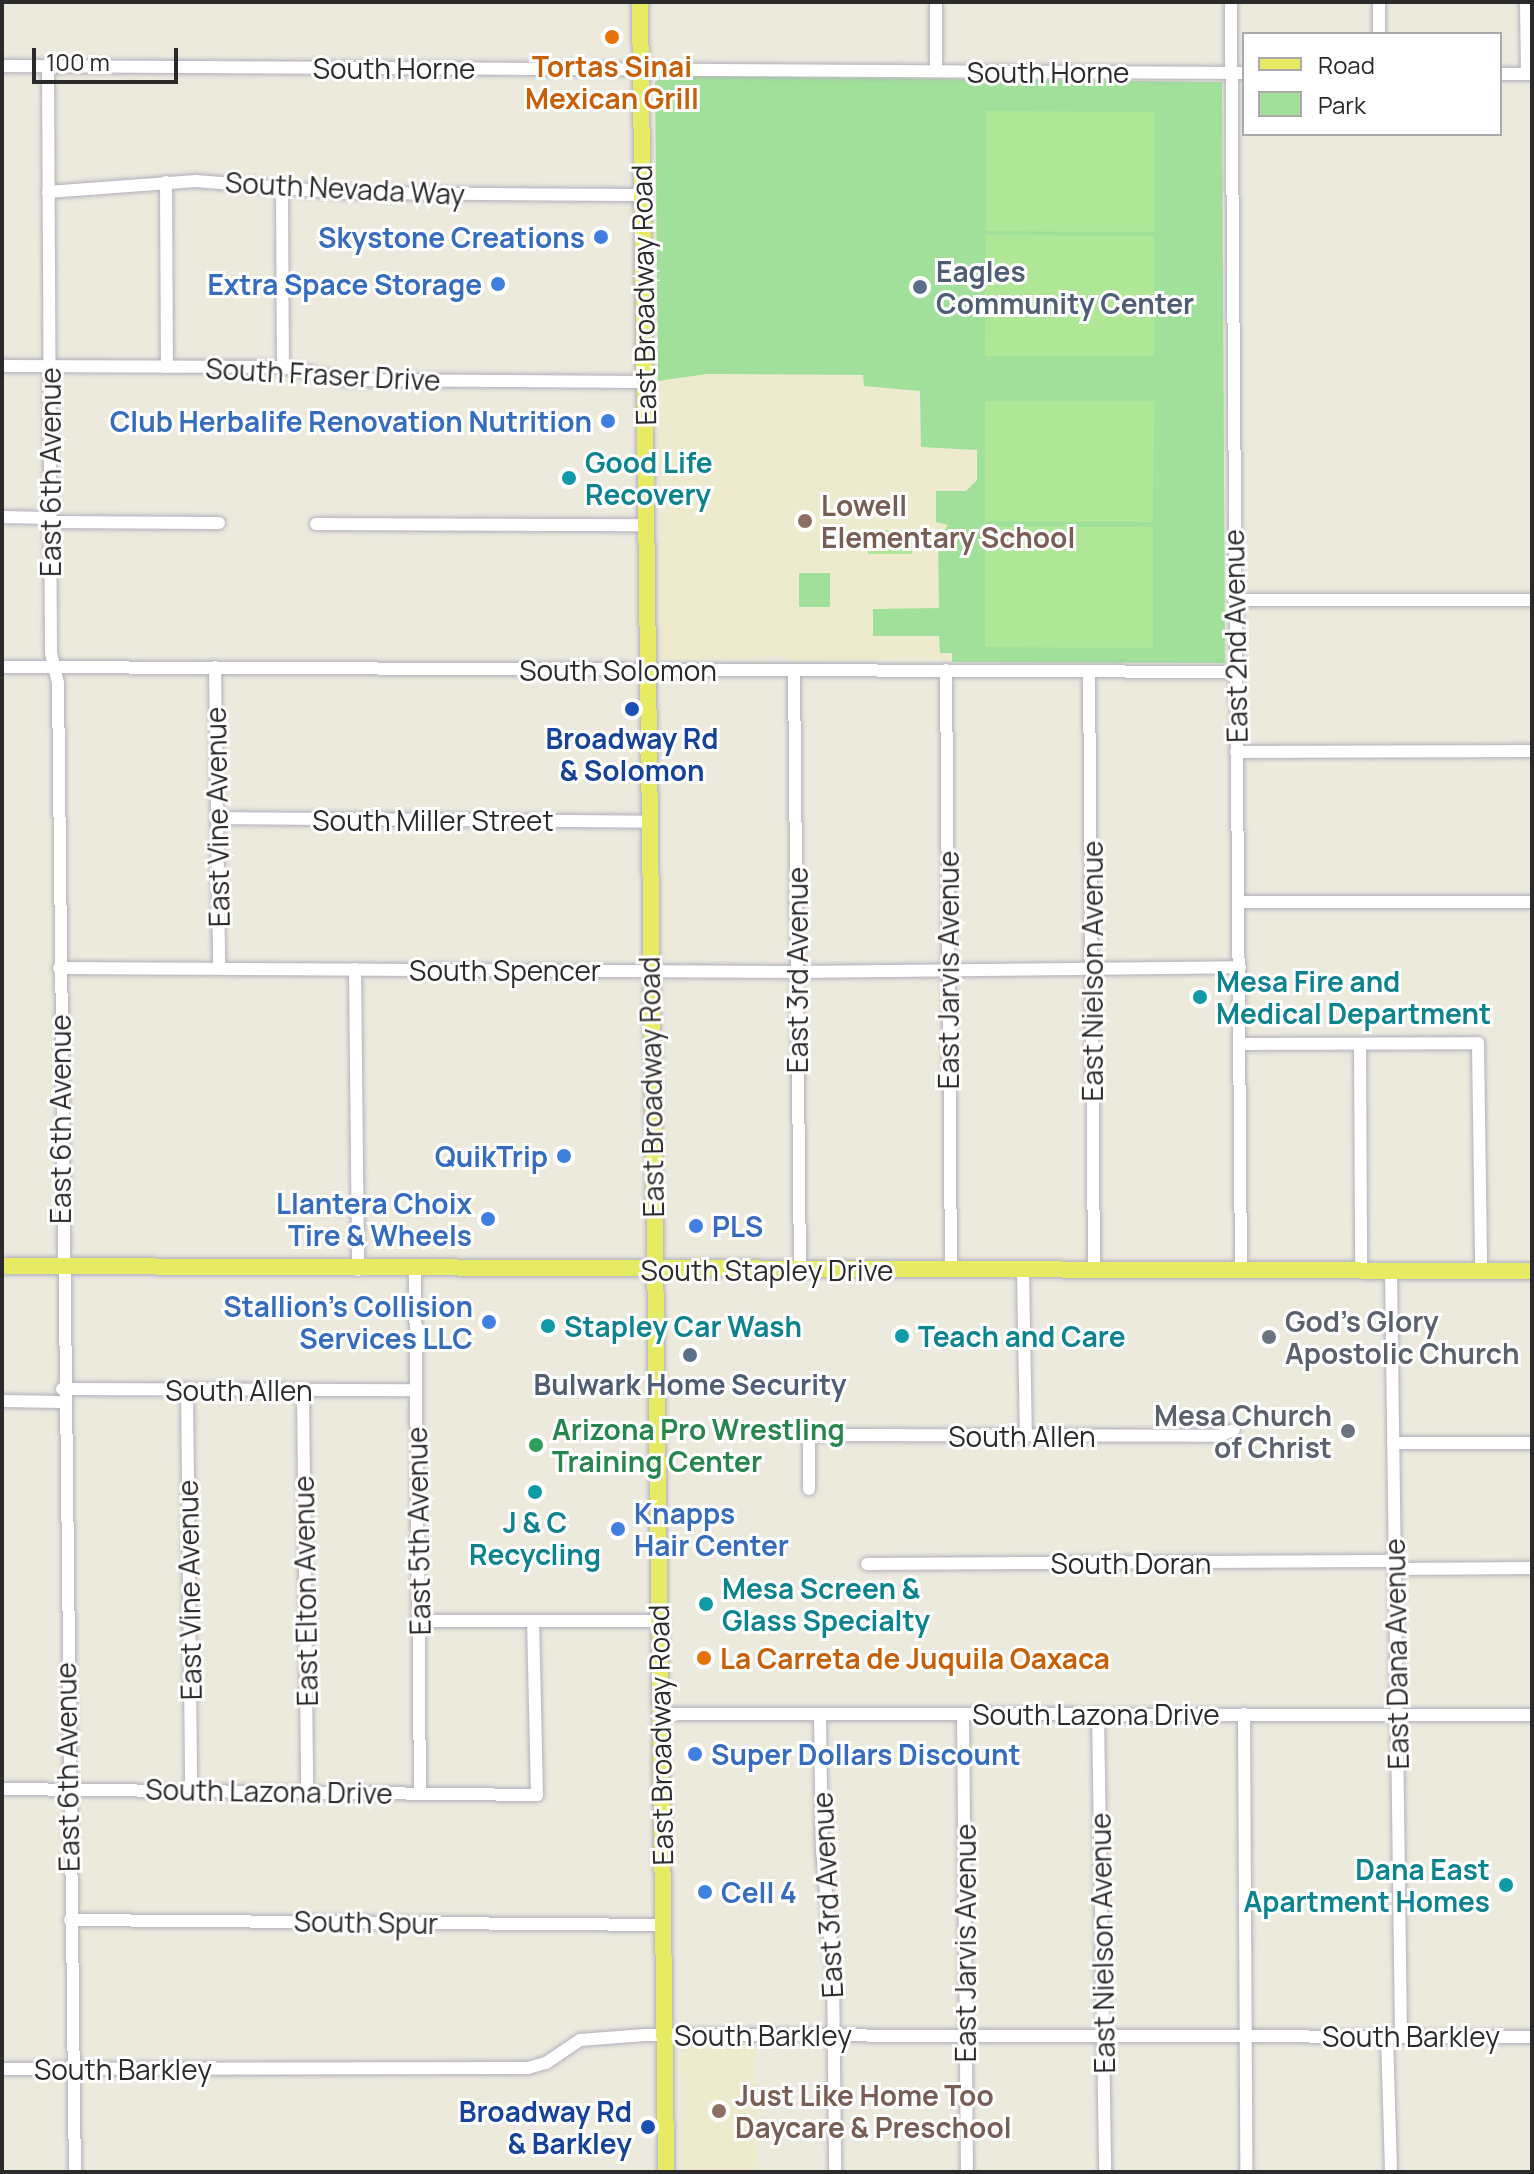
<!DOCTYPE html>
<meta charset="utf-8">
<style>
body{margin:0}
#map{position:relative;width:1534px;height:2174px;overflow:hidden;background:#ece9dd;font-family:Manrope,sans-serif}
div>[style]{position:absolute}
[style*='--x']{left:calc(var(--x)*1px);top:calc(var(--y)*1px);width:calc(var(--w)*1px);rotate:calc(var(--a)*1deg)}
.education>*{inset:0;background:#edeacd}
.green>*{inset:0;background:#a1e09b}
.pitch>*{inset:0;background:#b0e797}
.roads{filter:drop-shadow(0 0 2px #b1b0bd) drop-shadow(0 0 2px #b1b0bd)}
.minor>*{height:12px;margin:-6px;padding:0 6px;transform-origin:6px;border-radius:6px;background:#fff}
.major>*{height:16px;margin:-8px;padding:0 8px;transform-origin:8px;border-radius:8px;background:#e7eb63}
.dots>*{width:22px;height:22px;translate:-50% -50%;box-sizing:border-box;border:4px solid #fff;border-radius:50%}
span{translate:-50% -50%;white-space:nowrap;text-align:center;line-height:1.15;-webkit-text-stroke:6px #fff;paint-order:stroke}
.food-label{font-size:28px;color:#c56008;font-weight:700}
.left{translate:0 -50%;text-align:left}
.street-label{font-size:28px;color:#2a2a2a}
.shop-label{font-size:28px;color:#366cbe;font-weight:700}
.right{translate:-100% -50%;text-align:right}
.service-label{font-size:28px;color:#4e5e75;font-weight:700}
.culture-label{font-size:28px;color:#0d838f;font-weight:700}
.education-label{font-size:28px;color:#785e54;font-weight:700}
.transit-label{font-size:28px;color:#164399;font-weight:700}
.worship-label{font-size:28px;color:#5b616d;font-weight:700}
.leisure-label{font-size:28px;color:#27864d;font-weight:700}
.frame{position:absolute;inset:0;border:4px solid #2a2a2a;pointer-events:none}
.legend{position:absolute;left:1242px;top:32px;width:260px;height:104px;box-sizing:border-box;background:#fff;border:2px solid #aaa;margin:0;padding:10px 14px;list-style:none;font-size:24px;color:#2a2a2a}
.legend li{display:flex;align-items:center;gap:16px;height:40px}
.legend b{width:40px;border:2px solid #aaa}
.scale{position:absolute;left:32px;top:48px;width:146px;height:36px;box-sizing:border-box;border:4px solid #2a2a2a;border-top:0;padding-left:10px;font-size:24px;line-height:28px;white-space:nowrap;color:#2a2a2a;-webkit-text-stroke:6px #fff;paint-order:stroke}
</style>
<div id="map">
<div class="education">
<div style="clip-path:polygon(707px 374px,863px 375px,864px 386px,916px 388px,921px 447px,977px 450px,977px 480px,966px 491px,952px 662px,920px 658px,799px 662px,783px 657px,661px 660px,658px 381px)"></div>
<div style="clip-path:polygon(689px 2042px,755px 2043px,758px 2172px,681px 2172px,680px 2051px)"></div>
</div>
<div class="green">
<div style="clip-path:polygon(664px 76px,1222px 82px,1225px 663px,952px 662px,952px 653px,940px 653px,939px 636px,873px 636px,873px 609px,939px 608px,938px 540px,948px 525px,936px 522px,936px 491px,966px 491px,977px 480px,977px 450px,921px 447px,920px 391px,864px 386px,863px 375px,707px 374px,658px 381px,655px 82px)"></div>
<div style="clip-path:polygon(799px 573px,830px 573px,830px 607px,799px 607px)"></div>
</div>
<div class="pitch">
<div style="clip-path:polygon(986px 111px,1154px 112px,1154px 232px,986px 231px)"></div>
<div style="clip-path:polygon(986px 235px,1154px 236px,1154px 356px,985px 356px)"></div>
<div style="clip-path:polygon(985px 401px,1154px 401px,1153px 522px,985px 521px)"></div>
<div style="clip-path:polygon(985px 527px,1153px 527px,1153px 648px,985px 647px)"></div>
<div style="clip-path:polygon(868px 530px,912px 530px,912px 554px,868px 554px)"></div>
</div>
<div class="roads">
<div class="minor">
<div style="--x:936;--y:2;--w:69;--a:90"></div>
<div style="--x:1231;--y:2;--w:1269;--a:89.55"></div>
<div style="--x:1379;--y:2;--w:32;--a:90"></div>
<div style="--x:1526;--y:2;--w:72;--a:89.2"></div>
<div style="--x:2;--y:66;--w:1242;--a:0.32"></div>
<div style="--x:48;--y:67;--w:586;--a:89.71"></div>
<div style="--x:51;--y:653;--w:31;--a:77"></div>
<div style="--x:58;--y:683;--w:1489;--a:89.35"></div>
<div style="--x:1500;--y:74;--w:32;--a:0"></div>
<div style="--x:166;--y:182;--w:185;--a:89.7"></div>
<div style="--x:282;--y:186;--w:181;--a:89.7"></div>
<div style="--x:48;--y:192;--w:148;--a:-4.3"></div>
<div style="--x:196;--y:181;--w:150;--a:4.6"></div>
<div style="--x:346;--y:193;--w:296;--a:0.4"></div>
<div style="--x:2;--y:366;--w:281;--a:0.2"></div>
<div style="--x:283;--y:367;--w:64;--a:11.7"></div>
<div style="--x:346;--y:380;--w:298;--a:0.4"></div>
<div style="--x:2;--y:517;--w:48;--a:1.2"></div>
<div style="--x:50;--y:522;--w:169;--a:0.3"></div>
<div style="--x:316;--y:524;--w:330;--a:0.2"></div>
<div style="--x:1234;--y:600;--w:298;--a:0"></div>
<div style="--x:2;--y:667;--w:1232;--a:0.23"></div>
<div style="--x:215;--y:667;--w:300;--a:89.2"></div>
<div style="--x:794;--y:670;--w:600;--a:89.43"></div>
<div style="--x:946;--y:670;--w:600;--a:89.52"></div>
<div style="--x:1089;--y:671;--w:599;--a:89.52"></div>
<div style="--x:1236;--y:752;--w:296;--a:-0.2"></div>
<div style="--x:217;--y:818;--w:432;--a:0.5"></div>
<div style="--x:1238;--y:902;--w:294;--a:0"></div>
<div style="--x:59;--y:968;--w:738;--a:0.31"></div>
<div style="--x:797;--y:972;--w:443;--a:-0.6"></div>
<div style="--x:355;--y:969;--w:301;--a:89.4"></div>
<div style="--x:1241;--y:1044;--w:237;--a:-0.2"></div>
<div style="--x:1478;--y:1043;--w:228;--a:89.2"></div>
<div style="--x:1360;--y:1044;--w:227;--a:89.7"></div>
<div style="--x:415;--y:1270;--w:522;--a:89.45"></div>
<div style="--x:1023;--y:1271;--w:164;--a:89"></div>
<div style="--x:1391;--y:1271;--w:765;--a:89.25"></div>
<div style="--x:62;--y:1389;--w:354;--a:0.2"></div>
<div style="--x:187;--y:1389;--w:401;--a:89.4"></div>
<div style="--x:303;--y:1390;--w:401;--a:89.4"></div>
<div style="--x:2;--y:1401;--w:61;--a:0.9"></div>
<div style="--x:1393;--y:1443;--w:139;--a:0"></div>
<div style="--x:809;--y:1489;--w:54;--a:-90"></div>
<div style="--x:809;--y:1435;--w:410;--a:0.1"></div>
<div style="--x:1219;--y:1436;--w:16;--a:-22"></div>
<div style="--x:867;--y:1564;--w:528;--a:-0.33"></div>
<div style="--x:1395;--y:1569;--w:137;--a:-0.4"></div>
<div style="--x:419;--y:1621;--w:240;--a:0"></div>
<div style="--x:660;--y:1714;--w:872;--a:0.07"></div>
<div style="--x:820;--y:1714;--w:136;--a:89.2"></div>
<div style="--x:822;--y:1850;--w:118;--a:84.6"></div>
<div style="--x:833;--y:1967;--w:205;--a:89.4"></div>
<div style="--x:963;--y:1714;--w:458;--a:89.5"></div>
<div style="--x:1098;--y:1714;--w:458;--a:89.1"></div>
<div style="--x:1244;--y:1714;--w:458;--a:89.7"></div>
<div style="--x:2;--y:1789;--w:535;--a:0.64"></div>
<div style="--x:537;--y:1795;--w:174;--a:-91.3"></div>
<div style="--x:70;--y:1920;--w:592;--a:0.48"></div>
<div style="--x:1387;--y:2036;--w:136;--a:88.3"></div>
<div style="--x:2;--y:2069;--w:526;--a:-0.11"></div>
<div style="--x:528;--y:2068;--w:19;--a:-16"></div>
<div style="--x:546;--y:2063;--w:41;--a:-34.1"></div>
<div style="--x:580;--y:2040;--w:65;--a:-4.4"></div>
<div style="--x:645;--y:2035;--w:887;--a:0.13"></div>
</div>
<div class="major">
<div style="--x:640;--y:2;--w:2170;--a:89.31"></div>
<div style="--x:2;--y:1266;--w:1530;--a:0.19"></div>
</div>
</div>
<div class="dots">
<div style="left:612px;top:37px;background:#e8710a"></div>
<div style="left:601px;top:237px;background:#3f7fe0"></div>
<div style="left:498px;top:284px;background:#3f7fe0"></div>
<div style="left:920px;top:287px;background:#5c6f8a"></div>
<div style="left:608px;top:421px;background:#3f7fe0"></div>
<div style="left:569px;top:478px;background:#0f9aa8"></div>
<div style="left:805px;top:521px;background:#8d6e63"></div>
<div style="left:632px;top:709px;background:#1a4fb4"></div>
<div style="left:1200px;top:997px;background:#0f9aa8"></div>
<div style="left:564px;top:1156px;background:#3f7fe0"></div>
<div style="left:488px;top:1219px;background:#3f7fe0"></div>
<div style="left:696px;top:1226px;background:#3f7fe0"></div>
<div style="left:489px;top:1322px;background:#3f7fe0"></div>
<div style="left:548px;top:1326px;background:#0f9aa8"></div>
<div style="left:902px;top:1336px;background:#0f9aa8"></div>
<div style="left:1269px;top:1337px;background:#6b7280"></div>
<div style="left:690px;top:1355px;background:#5c6f8a"></div>
<div style="left:1348px;top:1431px;background:#6b7280"></div>
<div style="left:536px;top:1445px;background:#2e9e5b"></div>
<div style="left:535px;top:1492px;background:#0f9aa8"></div>
<div style="left:618px;top:1529px;background:#3f7fe0"></div>
<div style="left:706px;top:1604px;background:#0f9aa8"></div>
<div style="left:704px;top:1658px;background:#e8710a"></div>
<div style="left:695px;top:1754px;background:#3f7fe0"></div>
<div style="left:1506px;top:1885px;background:#0f9aa8"></div>
<div style="left:705px;top:1892px;background:#3f7fe0"></div>
<div style="left:719px;top:2111px;background:#8d6e63"></div>
<div style="left:648px;top:2127px;background:#1a4fb4"></div>
</div>
<div class="food-label">
<span style="left:612px;top:82px">Tortas Sinai<br>Mexican Grill</span>
<span class="left" style="left:720px;top:1658px">La Carreta de Juquila Oaxaca</span>
</div>
<div class="street-label">
<span style="left:394px;top:68px">South Horne</span>
<span style="left:1048px;top:72px">South Horne</span>
<span style="left:345px;top:188px;rotate:3deg">South Nevada Way</span>
<span style="left:643px;top:295px;rotate:-91deg">East Broadway Road</span>
<span style="left:323px;top:374px;rotate:3deg">South Fraser Drive</span>
<span style="left:50px;top:472px;rotate:-90deg">East 6th Avenue</span>
<span style="left:1235px;top:636px;rotate:-91deg">East 2nd Avenue</span>
<span style="left:618px;top:670px">South Solomon</span>
<span style="left:217px;top:817px;rotate:-91deg">East Vine Avenue</span>
<span style="left:433px;top:820px">South Miller Street</span>
<span style="left:505px;top:970px">South Spencer</span>
<span style="left:797px;top:970px;rotate:-90deg">East 3rd Avenue</span>
<span style="left:948px;top:970px;rotate:-90deg">East Jarvis Avenue</span>
<span style="left:1092px;top:971px;rotate:-90deg">East Nielson Avenue</span>
<span style="left:651px;top:1087px;rotate:-91deg">East Broadway Road</span>
<span style="left:60px;top:1119px;rotate:-90deg">East 6th Avenue</span>
<span style="left:767px;top:1270px">South Stapley Drive</span>
<span style="left:239px;top:1390px">South Allen</span>
<span style="left:1022px;top:1436px">South Allen</span>
<span style="left:418px;top:1531px;rotate:-91deg">East 5th Avenue</span>
<span style="left:1131px;top:1563px">South Doran</span>
<span style="left:189px;top:1590px;rotate:-91deg">East Vine Avenue</span>
<span style="left:305px;top:1591px;rotate:-91deg">East Elton Avenue</span>
<span style="left:1396px;top:1654px;rotate:-91deg">East Dana Avenue</span>
<span style="left:1096px;top:1714px">South Lazona Drive</span>
<span style="left:660px;top:1735px;rotate:-91deg">East Broadway Road</span>
<span style="left:67px;top:1767px;rotate:-91deg">East 6th Avenue</span>
<span style="left:269px;top:1791px;rotate:1deg">South Lazona Drive</span>
<span style="left:827px;top:1895px;rotate:-93deg">East 3rd Avenue</span>
<span style="left:366px;top:1922px;rotate:1deg">South Spur</span>
<span style="left:965px;top:1943px;rotate:-90deg">East Jarvis Avenue</span>
<span style="left:1102px;top:1943px;rotate:-91deg">East Nielson Avenue</span>
<span style="left:763px;top:2035px">South Barkley</span>
<span style="left:1411px;top:2036px">South Barkley</span>
<span style="left:123px;top:2069px">South Barkley</span>
</div>
<div class="shop-label">
<span class="right" style="left:585px;top:237px">Skystone Creations</span>
<span class="right" style="left:482px;top:284px">Extra Space Storage</span>
<span class="right" style="left:592px;top:421px">Club Herbalife Renovation Nutrition</span>
<span class="right" style="left:548px;top:1156px">QuikTrip</span>
<span class="right" style="left:472px;top:1219px">Llantera Choix<br>Tire &amp; Wheels</span>
<span class="left" style="left:712px;top:1226px">PLS</span>
<span class="right" style="left:473px;top:1322px">Stallion's Collision<br>Services LLC</span>
<span class="left" style="left:634px;top:1529px">Knapps<br>Hair Center</span>
<span class="left" style="left:711px;top:1754px">Super Dollars Discount</span>
<span class="left" style="left:721px;top:1892px">Cell 4</span>
</div>
<div class="service-label">
<span class="left" style="left:936px;top:287px">Eagles<br>Community Center</span>
<span style="left:690px;top:1384px">Bulwark Home Security</span>
</div>
<div class="culture-label">
<span class="left" style="left:585px;top:478px">Good Life<br>Recovery</span>
<span class="left" style="left:1216px;top:997px">Mesa Fire and<br>Medical Department</span>
<span class="left" style="left:564px;top:1326px">Stapley Car Wash</span>
<span class="left" style="left:918px;top:1336px">Teach and Care</span>
<span style="left:535px;top:1538px">J &amp; C<br>Recycling</span>
<span class="left" style="left:722px;top:1604px">Mesa Screen &amp;<br>Glass Specialty</span>
<span class="right" style="left:1490px;top:1885px">Dana East<br>Apartment Homes</span>
</div>
<div class="education-label">
<span class="left" style="left:821px;top:521px">Lowell<br>Elementary School</span>
<span class="left" style="left:735px;top:2111px">Just Like Home Too<br>Daycare &amp; Preschool</span>
</div>
<div class="transit-label">
<span style="left:632px;top:754px">Broadway Rd<br>&amp; Solomon</span>
<span class="right" style="left:632px;top:2127px">Broadway Rd<br>&amp; Barkley</span>
</div>
<div class="worship-label">
<span class="left" style="left:1285px;top:1337px">God’s Glory<br>Apostolic Church</span>
<span class="right" style="left:1332px;top:1431px">Mesa Church<br>of Christ</span>
</div>
<div class="leisure-label">
<span class="left" style="left:552px;top:1445px">Arizona Pro Wrestling<br>Training Center</span>
</div>
<div class="frame"></div>
<ul class="legend">
<li><b style="height:10px;background:#e7eb63"></b>Road</li>
<li><b style="height:22px;background:#a1e09b"></b>Park</li>
</ul>
<div class="scale">100 m</div>
</div>
